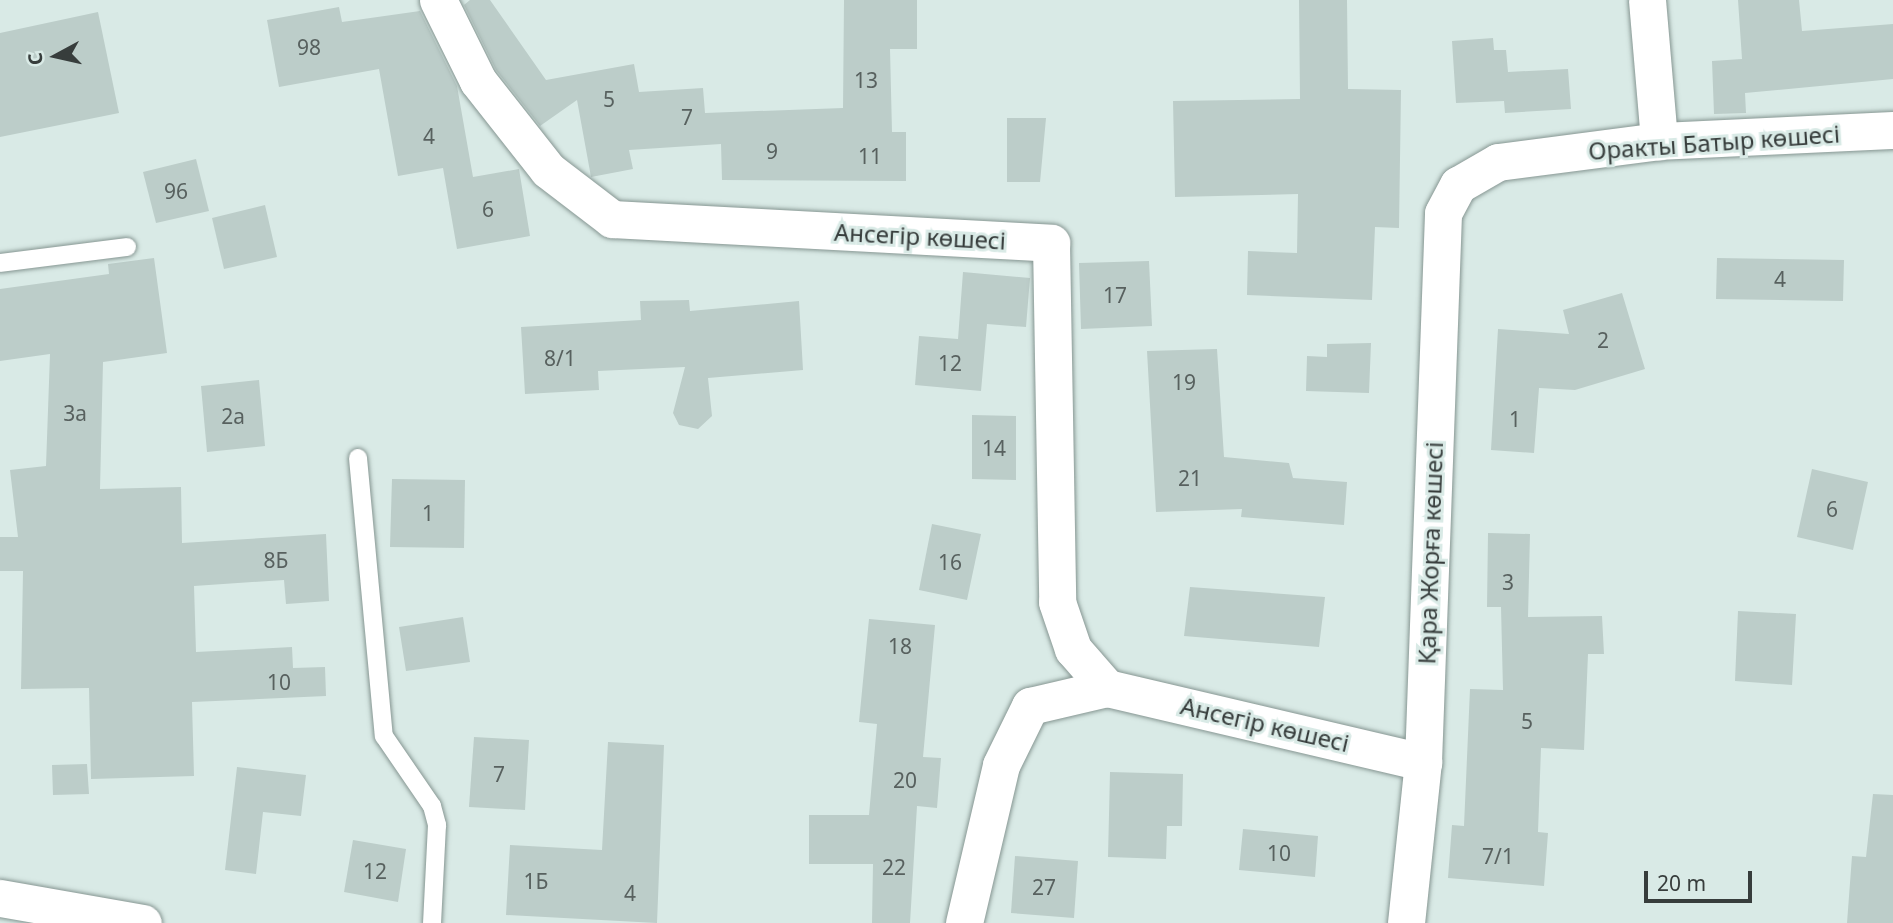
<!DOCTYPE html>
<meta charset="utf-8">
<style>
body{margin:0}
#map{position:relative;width:1893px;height:923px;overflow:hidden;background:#d9eae6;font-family:"Noto Sans",sans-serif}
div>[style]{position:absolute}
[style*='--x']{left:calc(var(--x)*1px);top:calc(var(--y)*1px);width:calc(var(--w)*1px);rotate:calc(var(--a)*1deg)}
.building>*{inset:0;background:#bccdc9}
.roads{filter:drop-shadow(0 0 2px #869692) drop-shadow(0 0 2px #869692)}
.service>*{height:18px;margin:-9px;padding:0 9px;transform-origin:9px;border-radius:9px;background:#fff}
.minor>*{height:37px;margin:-18.5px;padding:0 18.5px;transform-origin:18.5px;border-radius:18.5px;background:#fff}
span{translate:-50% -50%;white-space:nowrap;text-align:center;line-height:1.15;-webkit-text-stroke:6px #d9eae6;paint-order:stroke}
.number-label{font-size:21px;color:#58615f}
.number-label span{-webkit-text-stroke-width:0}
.street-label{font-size:24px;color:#373d3c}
.north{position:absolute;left:21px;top:21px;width:70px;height:70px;-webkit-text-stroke:5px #d9eae6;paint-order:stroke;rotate:262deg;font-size:19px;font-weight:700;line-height:28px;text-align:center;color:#373d3c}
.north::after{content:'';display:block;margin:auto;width:24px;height:32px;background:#373d3c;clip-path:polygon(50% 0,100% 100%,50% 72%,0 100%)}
.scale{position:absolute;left:1644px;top:871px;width:108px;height:32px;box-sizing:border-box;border:4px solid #373d3c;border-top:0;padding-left:9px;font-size:21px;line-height:24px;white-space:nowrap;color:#373d3c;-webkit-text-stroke:5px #d9eae6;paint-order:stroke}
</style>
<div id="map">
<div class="building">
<div style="clip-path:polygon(470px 0,490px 0,546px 80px,634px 64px,639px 92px,703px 88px,705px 113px,843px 108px,844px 0,917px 0,917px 49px,890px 49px,892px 132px,906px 132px,906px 181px,722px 180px,721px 144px,629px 150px,633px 169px,591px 177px,577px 100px,540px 126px,496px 70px,464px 5px)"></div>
<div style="clip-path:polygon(1299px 0,1347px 0,1348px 89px,1401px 90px,1399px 228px,1375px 227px,1372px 300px,1247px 295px,1248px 251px,1297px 253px,1298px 194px,1175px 197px,1173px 101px,1300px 99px)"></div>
<div style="clip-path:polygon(1738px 0,1799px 0,1802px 31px,1893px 24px,1893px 79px,1745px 93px,1746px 113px,1714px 114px,1712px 61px,1742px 59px)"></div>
<div style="clip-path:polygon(339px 7px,342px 22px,420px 11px,457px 86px,473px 177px,519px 169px,530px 236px,457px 249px,443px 168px,398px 176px,379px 69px,279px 87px,267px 20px)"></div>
<div style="clip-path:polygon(98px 12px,119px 113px,0 137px,0 33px)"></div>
<div style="clip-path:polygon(1493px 38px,1494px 50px,1506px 50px,1508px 72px,1568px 69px,1571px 109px,1505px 113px,1504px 101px,1456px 103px,1452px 41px)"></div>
<div style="clip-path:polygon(1007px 118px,1046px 118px,1040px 182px,1007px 182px)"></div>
<div style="clip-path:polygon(196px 159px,209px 211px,156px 223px,143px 172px)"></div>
<div style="clip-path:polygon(265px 205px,277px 257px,224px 269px,212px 218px)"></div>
<div style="clip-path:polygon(154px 258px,167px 353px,103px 362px,100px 489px,181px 487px,182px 543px,326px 534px,329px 601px,286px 604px,284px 580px,194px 586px,196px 652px,292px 647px,293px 668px,325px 667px,326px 696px,192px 702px,194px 776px,91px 779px,89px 688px,21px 689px,23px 571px,0 571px,0 537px,18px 537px,10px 470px,46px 466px,50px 354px,0 361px,0 289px,109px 274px,108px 264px)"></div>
<div style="clip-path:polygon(1717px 258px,1844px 260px,1843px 301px,1716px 299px)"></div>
<div style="clip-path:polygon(1149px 261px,1152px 326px,1081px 329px,1079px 263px)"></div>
<div style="clip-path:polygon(963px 272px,1030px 278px,1026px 327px,987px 324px,981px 391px,915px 385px,919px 336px,958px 339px)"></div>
<div style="clip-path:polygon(1622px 293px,1645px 369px,1575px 390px,1539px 388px,1534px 453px,1491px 450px,1498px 329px,1569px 334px,1563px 310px)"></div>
<div style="clip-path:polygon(689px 300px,690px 311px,799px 301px,803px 370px,708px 378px,712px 416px,698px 429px,679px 425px,673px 413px,685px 367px,598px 371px,599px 390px,525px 394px,521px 327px,641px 320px,640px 301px)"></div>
<div style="clip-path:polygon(1371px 343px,1369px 393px,1306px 391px,1307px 356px,1327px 357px,1327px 344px)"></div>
<div style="clip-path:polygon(1217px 349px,1224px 457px,1289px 463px,1293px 478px,1347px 482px,1344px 525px,1241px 517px,1242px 509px,1156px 512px,1147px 351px)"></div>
<div style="clip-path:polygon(259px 380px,265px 446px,207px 452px,201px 386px)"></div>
<div style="clip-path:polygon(972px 415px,1016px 416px,1016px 480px,972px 479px)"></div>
<div style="clip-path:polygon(1812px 469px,1868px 482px,1853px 550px,1797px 537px)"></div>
<div style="clip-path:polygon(392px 479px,465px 480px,464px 548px,390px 547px)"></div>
<div style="clip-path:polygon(932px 524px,981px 534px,967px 600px,919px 590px)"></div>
<div style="clip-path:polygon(1488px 533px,1530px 534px,1528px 617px,1602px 616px,1604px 654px,1588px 654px,1584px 750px,1541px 748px,1538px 832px,1548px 833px,1544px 886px,1448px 878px,1452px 825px,1464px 826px,1470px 689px,1503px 690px,1501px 607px,1487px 607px)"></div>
<div style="clip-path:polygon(1190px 587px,1325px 597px,1319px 647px,1184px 636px)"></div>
<div style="clip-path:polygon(1738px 611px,1796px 614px,1792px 685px,1735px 681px)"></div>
<div style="clip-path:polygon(463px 617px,470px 662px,406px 671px,399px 627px)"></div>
<div style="clip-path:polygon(869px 619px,935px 625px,923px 757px,941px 758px,937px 808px,917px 806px,910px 923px,872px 923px,873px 864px,809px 864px,809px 815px,869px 815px,877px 724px,859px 722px)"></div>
<div style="clip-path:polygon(474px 737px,529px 740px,525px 810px,469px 807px)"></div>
<div style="clip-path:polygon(608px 742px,664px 745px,657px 923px,506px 915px,510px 845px,602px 850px)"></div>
<div style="clip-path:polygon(87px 764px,89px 794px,53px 795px,52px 765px)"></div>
<div style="clip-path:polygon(237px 767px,306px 775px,301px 816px,263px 812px,256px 874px,225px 870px)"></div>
<div style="clip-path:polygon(1110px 772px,1183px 774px,1182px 826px,1167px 826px,1166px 859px,1108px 857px)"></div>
<div style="clip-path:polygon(1873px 794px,1893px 795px,1893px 923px,1847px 923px,1852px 856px,1866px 857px)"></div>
<div style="clip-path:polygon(1243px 829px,1318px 836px,1315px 877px,1239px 870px)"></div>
<div style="clip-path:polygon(353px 840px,406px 849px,398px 902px,344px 892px)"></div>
<div style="clip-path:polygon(1015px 856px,1078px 861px,1074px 918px,1011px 913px)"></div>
</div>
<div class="roads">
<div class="service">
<div style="--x:0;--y:263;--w:128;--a:-7.2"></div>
<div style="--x:358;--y:458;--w:279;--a:84.7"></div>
<div style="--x:384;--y:736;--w:85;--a:55.6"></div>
<div style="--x:432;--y:806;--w:20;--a:75"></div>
<div style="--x:437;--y:825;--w:98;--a:92.9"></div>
</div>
<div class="minor">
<div style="--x:438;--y:0;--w:90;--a:63.7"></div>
<div style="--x:478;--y:81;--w:113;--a:51.8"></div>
<div style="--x:548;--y:170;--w:81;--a:37.4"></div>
<div style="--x:612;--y:219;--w:440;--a:3.1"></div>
<div style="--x:1051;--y:243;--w:359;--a:89"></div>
<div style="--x:1057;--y:602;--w:50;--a:71.2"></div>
<div style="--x:1073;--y:649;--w:52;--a:48.9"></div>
<div style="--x:1647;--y:0;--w:142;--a:85.1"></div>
<div style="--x:0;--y:898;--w:145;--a:9.9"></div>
<div style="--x:964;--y:923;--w:162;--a:-76.8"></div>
<div style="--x:1001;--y:765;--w:66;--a:-63.8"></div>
<div style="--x:1030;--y:706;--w:79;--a:-13.2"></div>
<div style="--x:1107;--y:688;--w:325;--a:13.2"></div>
<div style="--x:1406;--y:923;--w:162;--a:-84"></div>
<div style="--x:1423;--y:762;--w:549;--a:-87.91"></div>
<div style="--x:1443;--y:213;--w:32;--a:-62"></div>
<div style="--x:1458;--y:185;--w:46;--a:-29.9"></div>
<div style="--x:1498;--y:162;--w:162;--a:-7.4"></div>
<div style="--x:1659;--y:141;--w:234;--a:-2.7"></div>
</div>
</div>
<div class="number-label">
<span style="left:309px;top:47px">98</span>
<span style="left:866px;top:80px">13</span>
<span style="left:609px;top:99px">5</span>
<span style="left:687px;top:117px">7</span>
<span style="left:429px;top:136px">4</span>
<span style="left:772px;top:151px">9</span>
<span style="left:870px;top:156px">11</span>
<span style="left:176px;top:191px">96</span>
<span style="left:488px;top:209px">6</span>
<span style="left:1780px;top:279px">4</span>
<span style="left:1115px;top:295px">17</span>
<span style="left:1603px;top:340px">2</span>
<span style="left:560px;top:358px">8/1</span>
<span style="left:950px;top:363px">12</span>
<span style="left:1184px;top:382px">19</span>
<span style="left:75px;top:413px">3а</span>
<span style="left:233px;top:416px">2а</span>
<span style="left:1515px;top:419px">1</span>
<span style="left:994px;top:448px">14</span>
<span style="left:1190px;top:478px">21</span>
<span style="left:1832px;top:509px">6</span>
<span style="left:428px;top:513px">1</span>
<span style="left:276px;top:560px">8Б</span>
<span style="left:950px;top:562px">16</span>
<span style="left:1508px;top:582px">3</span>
<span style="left:900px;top:646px">18</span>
<span style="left:279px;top:682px">10</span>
<span style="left:1527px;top:721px">5</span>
<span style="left:499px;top:774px">7</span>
<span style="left:905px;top:780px">20</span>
<span style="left:1279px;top:853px">10</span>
<span style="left:1498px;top:856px">7/1</span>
<span style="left:894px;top:867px">22</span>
<span style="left:375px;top:871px">12</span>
<span style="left:536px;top:881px">1Б</span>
<span style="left:1044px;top:887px">27</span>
<span style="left:630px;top:893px">4</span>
</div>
<div class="street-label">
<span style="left:1714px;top:142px;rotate:-4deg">Оракты Батыр көшесі</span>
<span style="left:920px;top:236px;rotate:3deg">Ансегір көшесі</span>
<span style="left:1430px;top:553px;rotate:-88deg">Қара Жорға көшесі</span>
<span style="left:1265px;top:724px;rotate:13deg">Ансегір көшесі</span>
</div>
<div class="north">С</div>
<div class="scale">20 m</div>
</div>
